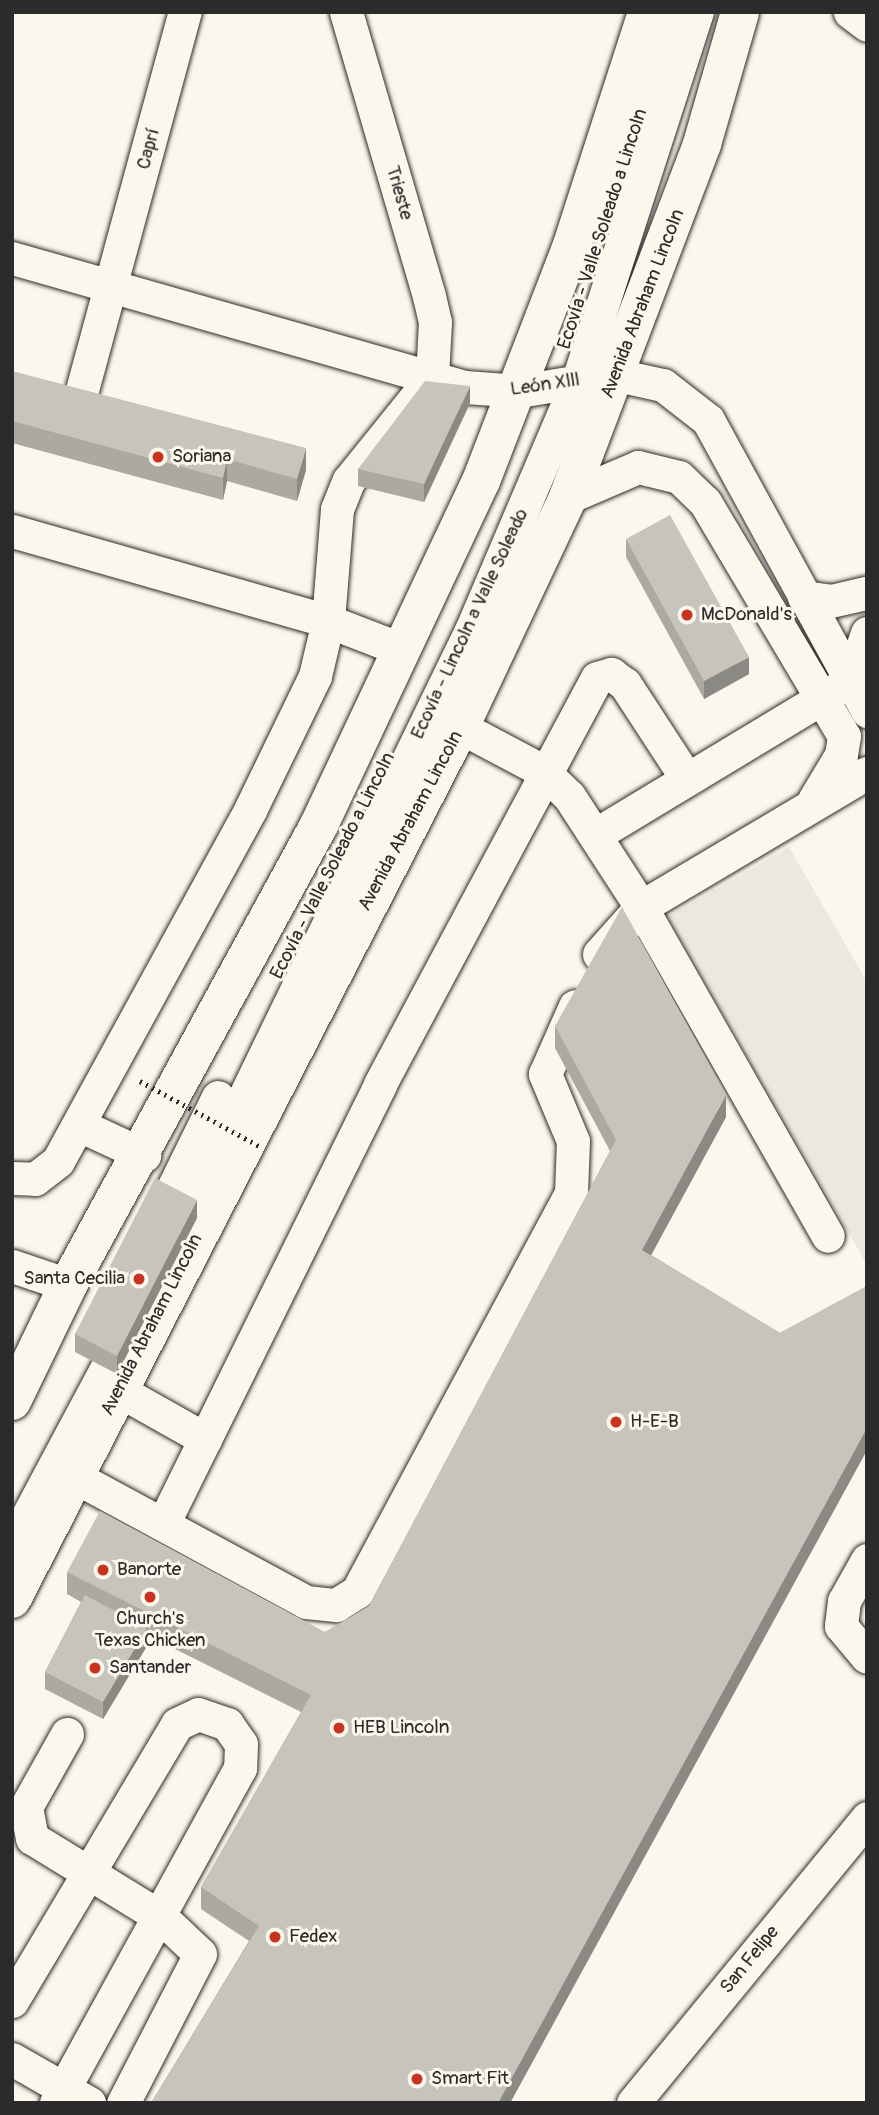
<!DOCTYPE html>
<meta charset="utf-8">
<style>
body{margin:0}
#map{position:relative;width:879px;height:2115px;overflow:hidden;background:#fbf7ec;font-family:Pangolin,sans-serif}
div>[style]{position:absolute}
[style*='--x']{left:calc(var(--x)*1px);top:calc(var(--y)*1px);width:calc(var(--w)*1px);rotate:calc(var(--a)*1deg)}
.built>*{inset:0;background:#ebe8de}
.roads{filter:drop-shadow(0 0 2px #2b2b2b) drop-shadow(0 0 2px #2b2b2b)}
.minor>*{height:33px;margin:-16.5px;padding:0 16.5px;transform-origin:16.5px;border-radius:16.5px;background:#fbf7ec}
.major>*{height:38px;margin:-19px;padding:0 19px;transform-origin:19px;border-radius:19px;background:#fbf7ec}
.path-bridge>*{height:4.5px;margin-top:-2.25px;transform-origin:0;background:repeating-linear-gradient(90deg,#2b2b2b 0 2px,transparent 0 7px)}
.wall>*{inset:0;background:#aba9a2}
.shaded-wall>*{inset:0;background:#8b8984}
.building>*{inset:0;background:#c7c4bc}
.dots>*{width:19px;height:19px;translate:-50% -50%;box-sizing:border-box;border:4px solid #fbf7ec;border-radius:50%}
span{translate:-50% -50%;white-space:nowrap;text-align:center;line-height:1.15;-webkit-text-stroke:6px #fbf7ec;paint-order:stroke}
.street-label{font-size:19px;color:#2b2b2b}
.poi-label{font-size:19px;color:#2b2b2b}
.left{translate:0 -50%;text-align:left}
.right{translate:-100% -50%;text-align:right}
.frame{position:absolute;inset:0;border:14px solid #2b2b2b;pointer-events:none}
</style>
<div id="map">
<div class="built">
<div style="clip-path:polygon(789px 847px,867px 982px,867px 1265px,668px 917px)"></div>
</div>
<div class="roads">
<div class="minor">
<div style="--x:850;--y:12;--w:21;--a:37"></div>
<div style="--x:613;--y:197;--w:194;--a:-72.3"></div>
<div style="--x:12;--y:258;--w:471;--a:15.9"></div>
<div style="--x:465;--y:387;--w:54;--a:4.2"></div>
<div style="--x:519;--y:391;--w:99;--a:-9.3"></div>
<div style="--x:617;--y:375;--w:47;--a:12.3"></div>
<div style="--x:663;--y:385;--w:57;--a:37.9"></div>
<div style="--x:708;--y:420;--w:332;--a:61.3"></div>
<div style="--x:82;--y:390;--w:392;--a:-74.8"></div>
<div style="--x:568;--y:497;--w:76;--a:-23.2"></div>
<div style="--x:638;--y:467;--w:42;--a:13.7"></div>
<div style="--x:679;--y:477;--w:36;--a:44"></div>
<div style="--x:705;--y:502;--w:272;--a:59.3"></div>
<div style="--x:844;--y:736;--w:19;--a:99"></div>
<div style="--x:841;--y:755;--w:52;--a:121"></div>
<div style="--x:12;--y:531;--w:329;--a:15.9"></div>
<div style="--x:328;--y:621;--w:80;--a:21.1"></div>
<div style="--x:804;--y:597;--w:27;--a:8"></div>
<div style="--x:831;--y:601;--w:37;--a:-13"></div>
<div style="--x:850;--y:682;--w:52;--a:-70.9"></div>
<div style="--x:460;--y:727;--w:94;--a:27.9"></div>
<div style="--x:543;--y:771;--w:36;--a:44"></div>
<div style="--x:569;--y:796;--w:132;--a:57"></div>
<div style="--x:641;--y:907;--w:378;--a:60.4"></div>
<div style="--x:595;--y:835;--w:288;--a:-31.1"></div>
<div style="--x:599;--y:954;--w:63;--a:-48.2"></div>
<div style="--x:641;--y:907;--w:263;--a:-30.7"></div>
<div style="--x:79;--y:1125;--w:72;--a:24.8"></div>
<div style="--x:12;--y:1178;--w:23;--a:2"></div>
<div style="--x:35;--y:1179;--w:29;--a:-38"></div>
<div style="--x:58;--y:1161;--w:400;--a:-61.3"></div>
<div style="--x:250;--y:810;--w:149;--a:-64.1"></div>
<div style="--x:315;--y:676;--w:57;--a:-76.7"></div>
<div style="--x:328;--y:621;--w:112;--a:-85.4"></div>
<div style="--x:337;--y:509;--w:31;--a:-68"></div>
<div style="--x:349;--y:480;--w:132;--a:-51.1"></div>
<div style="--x:432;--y:377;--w:55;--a:-86.9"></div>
<div style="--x:435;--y:322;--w:27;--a:-103"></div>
<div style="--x:429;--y:296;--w:296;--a:-106.3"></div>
<div style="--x:166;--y:1202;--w:117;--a:-63.7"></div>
<div style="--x:188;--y:1213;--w:650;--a:-64.1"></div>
<div style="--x:472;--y:628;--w:270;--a:-66.9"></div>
<div style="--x:578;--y:380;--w:387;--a:-72.1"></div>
<div style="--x:12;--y:1266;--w:59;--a:18.7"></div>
<div style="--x:118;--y:1390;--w:100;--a:29.4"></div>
<div style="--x:77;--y:1478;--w:260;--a:28.4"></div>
<div style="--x:306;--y:1602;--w:30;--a:6"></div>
<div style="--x:336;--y:1605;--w:25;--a:-32"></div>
<div style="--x:357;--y:1592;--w:453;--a:-61.8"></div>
<div style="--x:571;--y:1193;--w:52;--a:-87.8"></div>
<div style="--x:573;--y:1141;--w:73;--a:-112.7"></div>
<div style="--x:545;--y:1074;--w:74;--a:-66.2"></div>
<div style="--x:163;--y:1524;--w:491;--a:-63.7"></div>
<div style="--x:380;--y:1084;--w:460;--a:-61.9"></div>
<div style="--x:597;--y:678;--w:15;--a:-16"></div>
<div style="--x:611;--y:674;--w:17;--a:36"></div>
<div style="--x:625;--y:684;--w:113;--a:56.9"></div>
<div style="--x:12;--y:1545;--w:200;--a:-61.9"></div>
<div style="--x:867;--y:1560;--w:47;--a:119.3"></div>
<div style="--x:844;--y:1601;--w:25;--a:97"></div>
<div style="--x:841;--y:1626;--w:40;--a:50"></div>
<div style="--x:67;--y:1734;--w:84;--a:119.3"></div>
<div style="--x:26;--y:1807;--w:32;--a:79"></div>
<div style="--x:32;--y:1838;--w:153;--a:31.6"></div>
<div style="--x:162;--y:1918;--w:52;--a:43.5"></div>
<div style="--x:200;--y:1954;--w:168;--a:117.3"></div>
<div style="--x:12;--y:2001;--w:322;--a:-59.2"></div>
<div style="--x:177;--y:1724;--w:23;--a:-25"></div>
<div style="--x:198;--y:1714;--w:31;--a:19"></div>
<div style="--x:227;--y:1724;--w:24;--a:55"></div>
<div style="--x:241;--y:1744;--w:24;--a:92"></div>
<div style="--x:240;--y:1768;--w:382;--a:118.8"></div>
<div style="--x:12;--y:2059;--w:89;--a:29.7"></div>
<div style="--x:633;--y:2103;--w:369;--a:-50.6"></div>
</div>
<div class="major">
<div style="--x:12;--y:1401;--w:129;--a:-64.2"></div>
<div style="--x:68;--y:1285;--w:524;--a:-61.38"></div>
<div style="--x:319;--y:825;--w:380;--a:-64.8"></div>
<div style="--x:481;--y:481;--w:250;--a:-68.9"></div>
<div style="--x:571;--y:248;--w:248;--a:-72.1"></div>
<div style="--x:12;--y:1599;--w:980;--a:-62.81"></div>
<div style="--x:460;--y:727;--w:254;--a:-64.8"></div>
<div style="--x:568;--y:497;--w:378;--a:-69.2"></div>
<div style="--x:702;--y:144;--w:137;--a:-73.9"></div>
</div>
</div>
<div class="path-bridge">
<div style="--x:140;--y:1081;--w:136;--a:28.6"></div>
</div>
<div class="wall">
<div style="clip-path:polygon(12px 371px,306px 470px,297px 501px,227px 481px,223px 500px,12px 443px)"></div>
<div style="clip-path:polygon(470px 403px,424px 502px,358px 486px,358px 469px)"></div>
<div style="clip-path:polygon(626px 539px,749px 674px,704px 699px,626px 557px)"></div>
<div style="clip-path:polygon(555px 1026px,726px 1117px,651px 1255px,780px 1333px,867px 1286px,867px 1450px,510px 2103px,151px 2103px,249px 1941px,201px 1909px,201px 1887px,301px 1712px,147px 1635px,147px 1646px,103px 1719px,45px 1689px,45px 1672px,81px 1602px,67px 1594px,67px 1572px,325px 1632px,369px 1606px,610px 1151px,555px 1048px)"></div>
<div style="clip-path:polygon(197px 1218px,117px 1374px,75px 1352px,75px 1334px)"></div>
</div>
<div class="shaded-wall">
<div style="clip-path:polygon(470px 386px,470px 403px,424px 502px,424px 484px)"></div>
<div style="clip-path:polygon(306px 448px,306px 470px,297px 501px,297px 479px)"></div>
<div style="clip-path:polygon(227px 459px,227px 481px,223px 500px,223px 478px)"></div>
<div style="clip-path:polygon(749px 657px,749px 674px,704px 699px,704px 681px)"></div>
<div style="clip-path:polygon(726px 1095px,726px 1117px,642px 1272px,642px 1250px)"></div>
<div style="clip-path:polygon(197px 1200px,197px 1218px,117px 1374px,117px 1356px)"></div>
<div style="clip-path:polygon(867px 1428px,867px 1450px,510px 2103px,498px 2103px)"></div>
<div style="clip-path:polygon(147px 1628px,147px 1646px,103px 1719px,103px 1702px)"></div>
</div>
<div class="building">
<div style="clip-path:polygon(12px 371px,306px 448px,297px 479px,227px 459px,223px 478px,12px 421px)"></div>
<div style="clip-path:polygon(425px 381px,470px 386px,424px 484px,358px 469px)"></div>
<div style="clip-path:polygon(670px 515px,749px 657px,704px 681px,626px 539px)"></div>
<div style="clip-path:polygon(622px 907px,726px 1095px,642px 1250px,780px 1333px,867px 1286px,867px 1428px,498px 2103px,151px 2103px,259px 1926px,201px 1887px,311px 1695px,67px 1572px,100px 1511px,325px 1632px,369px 1606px,616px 1140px,555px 1026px)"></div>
<div style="clip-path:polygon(155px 1178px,197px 1200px,117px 1356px,75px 1334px)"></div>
<div style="clip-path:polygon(85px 1595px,147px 1628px,103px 1702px,45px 1672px)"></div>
</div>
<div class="dots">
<div style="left:158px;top:457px;background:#c8321e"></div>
<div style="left:687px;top:615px;background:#c8321e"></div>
<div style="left:139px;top:1279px;background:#c8321e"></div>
<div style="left:616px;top:1422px;background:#c8321e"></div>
<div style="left:103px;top:1570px;background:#c8321e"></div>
<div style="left:150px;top:1597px;background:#c8321e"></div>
<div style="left:95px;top:1668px;background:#c8321e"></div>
<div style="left:339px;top:1728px;background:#c8321e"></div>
<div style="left:275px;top:1937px;background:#c8321e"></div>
<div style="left:417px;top:2079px;background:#c8321e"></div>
</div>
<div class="street-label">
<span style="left:149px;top:149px;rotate:-75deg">Caprí</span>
<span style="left:399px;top:193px;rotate:74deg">Trieste</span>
<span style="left:603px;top:229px;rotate:-72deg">Ecovía - Valle Soleado a Lincoln</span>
<span style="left:643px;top:304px;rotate:-69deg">Avenida Abraham Lincoln</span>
<span style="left:545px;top:385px;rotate:-8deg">León Xlll</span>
<span style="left:470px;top:624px;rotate:-65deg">Ecovía - Lincoln a Valle Soleado</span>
<span style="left:411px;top:821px;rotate:-62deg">Avenida Abraham Lincoln</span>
<span style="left:333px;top:866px;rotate:-63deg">Ecovía - Valle Soleado a Lincoln</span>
<span style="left:152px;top:1325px;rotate:-63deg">Avenida Abraham Lincoln</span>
<span style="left:750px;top:1960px;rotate:-51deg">San Felipe</span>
</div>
<div class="poi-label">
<span class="left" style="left:172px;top:457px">Soriana</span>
<span class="left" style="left:701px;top:615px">McDonald's</span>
<span class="right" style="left:125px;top:1279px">Santa Cecilia</span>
<span class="left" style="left:630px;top:1422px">H-E-B</span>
<span class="left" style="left:117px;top:1570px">Banorte</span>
<span style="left:150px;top:1630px">Church's<br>Texas Chicken</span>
<span class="left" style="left:109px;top:1668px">Santander</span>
<span class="left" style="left:353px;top:1728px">HEB Lincoln</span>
<span class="left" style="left:289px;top:1937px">Fedex</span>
<span class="left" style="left:431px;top:2079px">Smart Fit</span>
</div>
<div class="frame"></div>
</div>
